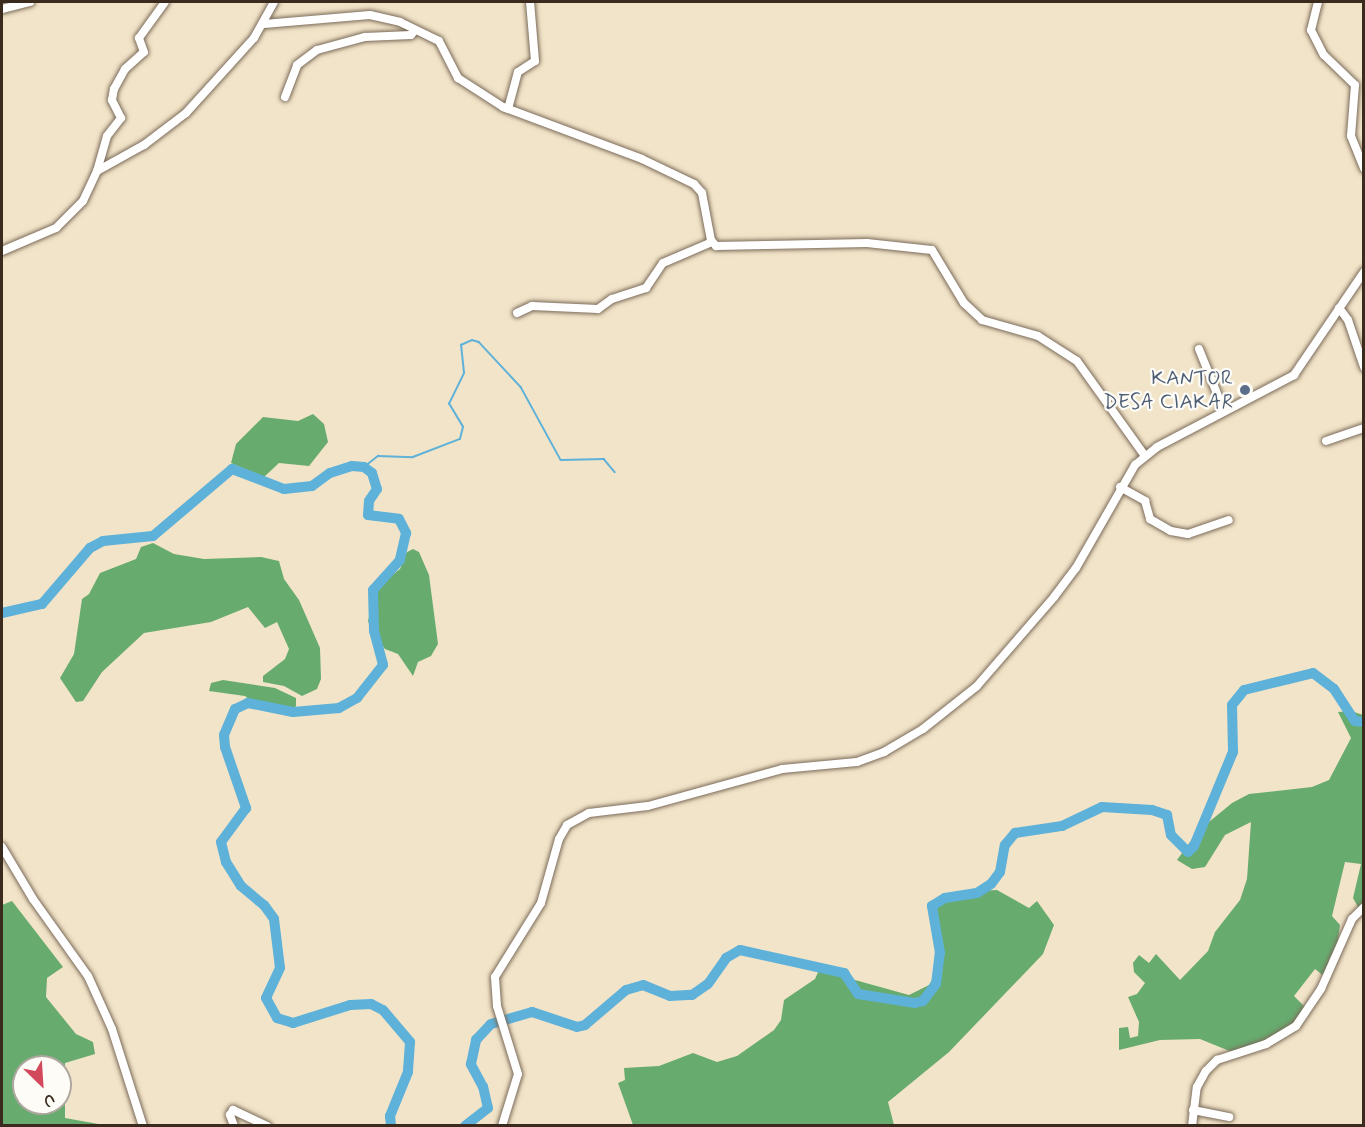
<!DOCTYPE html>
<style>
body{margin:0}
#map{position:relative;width:1365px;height:1127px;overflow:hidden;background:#f2e4c8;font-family:Mynerve,sans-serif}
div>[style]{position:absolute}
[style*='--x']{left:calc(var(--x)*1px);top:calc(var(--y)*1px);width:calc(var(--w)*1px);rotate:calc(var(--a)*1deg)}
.forest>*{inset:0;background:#68ab6f}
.stream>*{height:1.5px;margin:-0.75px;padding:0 0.75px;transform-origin:0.75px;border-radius:0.75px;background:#5eb1d9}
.river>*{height:10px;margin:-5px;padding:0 5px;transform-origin:5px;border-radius:5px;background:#5eb1d9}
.roads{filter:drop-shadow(0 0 2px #7b6b5a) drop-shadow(0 0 2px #7b6b5a)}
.minor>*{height:8px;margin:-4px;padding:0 4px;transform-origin:4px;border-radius:4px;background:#fff}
.dots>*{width:16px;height:16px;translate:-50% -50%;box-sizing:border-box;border:3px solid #fdfcf7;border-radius:50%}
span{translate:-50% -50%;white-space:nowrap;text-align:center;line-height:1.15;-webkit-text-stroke:4.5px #fdfcf7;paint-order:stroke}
.service-label{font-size:21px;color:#4e5e75}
.right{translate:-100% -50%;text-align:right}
.frame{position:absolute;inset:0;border:3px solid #3b2a1e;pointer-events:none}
.north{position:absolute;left:12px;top:1055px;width:60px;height:60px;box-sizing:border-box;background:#fdfcf7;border:2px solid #afa8a0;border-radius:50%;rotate:155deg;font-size:16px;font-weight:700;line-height:24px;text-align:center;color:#3b2a1e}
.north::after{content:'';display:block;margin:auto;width:21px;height:27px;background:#d1495b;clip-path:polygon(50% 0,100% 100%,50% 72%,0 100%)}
</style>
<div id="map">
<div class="forest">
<div style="clip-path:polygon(313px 414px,324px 424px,328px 442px,309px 466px,279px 463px,264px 477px,231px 463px,236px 444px,263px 417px,298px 421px)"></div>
<div style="clip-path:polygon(153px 543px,174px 554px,204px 559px,261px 557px,279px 561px,284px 579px,299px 600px,320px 648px,321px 679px,317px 689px,302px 696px,284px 686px,263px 682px,263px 676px,285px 659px,289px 649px,277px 622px,265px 628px,248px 607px,211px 622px,144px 633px,102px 672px,83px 701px,76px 702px,60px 678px,74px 654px,82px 599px,89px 594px,100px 573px,136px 559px,141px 547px)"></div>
<div style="clip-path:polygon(413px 549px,419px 552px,429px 575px,438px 644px,431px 656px,418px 662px,413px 676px,398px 654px,385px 649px,373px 635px,368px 621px,377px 587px,400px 569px,407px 552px)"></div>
<div style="clip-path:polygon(223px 680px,275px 688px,296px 698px,296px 706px,287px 714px,275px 713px,262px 710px,245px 696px,209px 691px,211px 683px)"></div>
<div style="clip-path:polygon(1351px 711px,1363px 715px,1363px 906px,1359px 909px,1353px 898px,1361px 864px,1345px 862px,1332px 916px,1340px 925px,1337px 948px,1326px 978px,1315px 969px,1294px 996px,1307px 1009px,1276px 1040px,1232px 1052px,1200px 1039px,1160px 1040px,1119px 1050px,1119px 1028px,1128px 1027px,1130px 1038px,1138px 1036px,1139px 1022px,1128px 997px,1137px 994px,1145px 983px,1134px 972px,1133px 963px,1139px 955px,1149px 963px,1156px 954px,1180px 980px,1208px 951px,1215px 932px,1240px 900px,1247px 879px,1251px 822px,1225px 835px,1205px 867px,1192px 869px,1177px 860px,1198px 831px,1232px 803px,1249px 794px,1312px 787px,1329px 780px,1351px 738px,1338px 712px)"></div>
<div style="clip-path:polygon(997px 890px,1029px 908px,1037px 901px,1054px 925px,1043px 954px,949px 1052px,888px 1102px,894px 1125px,633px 1125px,618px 1083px,625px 1080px,624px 1068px,659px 1066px,693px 1053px,717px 1062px,737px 1056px,774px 1030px,781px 1020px,784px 1000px,815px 979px,819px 970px,909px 995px,929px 985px,942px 963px,943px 941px,932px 919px,937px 901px,955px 892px)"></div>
<div style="clip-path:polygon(evenodd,12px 901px,63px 967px,47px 978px,46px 997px,76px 1034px,93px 1042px,95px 1054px,65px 1063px,65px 1118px,104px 1125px,2px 1125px,2px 905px,12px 901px,24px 1067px,60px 1067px,60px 1103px,24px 1103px,24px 1067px)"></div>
</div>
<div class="stream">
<div style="--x:364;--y:467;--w:18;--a:-38"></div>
<div style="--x:378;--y:456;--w:35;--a:2"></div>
<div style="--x:413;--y:457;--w:50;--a:-21"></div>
<div style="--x:460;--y:439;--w:12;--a:-76"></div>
<div style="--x:463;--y:427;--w:27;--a:-121"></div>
<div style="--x:449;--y:404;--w:34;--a:-64"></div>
<div style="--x:464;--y:373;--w:28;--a:-96"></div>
<div style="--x:461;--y:345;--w:12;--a:-24"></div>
<div style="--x:472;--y:340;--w:7;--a:16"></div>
<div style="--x:479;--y:342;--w:62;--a:47"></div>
<div style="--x:521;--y:387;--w:83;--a:61.3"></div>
<div style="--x:561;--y:460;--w:43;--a:-1.3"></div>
<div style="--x:604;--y:459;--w:17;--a:50"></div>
</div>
<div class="river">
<div style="--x:2;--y:613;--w:41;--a:-12.7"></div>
<div style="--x:42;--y:604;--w:74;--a:-49.4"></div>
<div style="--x:90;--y:548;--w:15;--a:-28"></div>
<div style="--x:103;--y:541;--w:50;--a:-5.7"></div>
<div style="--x:153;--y:536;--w:104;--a:-40.3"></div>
<div style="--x:232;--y:469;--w:56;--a:21"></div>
<div style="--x:284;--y:489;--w:28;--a:-6"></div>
<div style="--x:312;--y:486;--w:22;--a:-36"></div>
<div style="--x:330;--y:473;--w:23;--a:-18"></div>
<div style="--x:352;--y:466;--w:12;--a:5"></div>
<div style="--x:364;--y:467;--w:10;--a:37"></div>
<div style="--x:372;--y:473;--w:17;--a:73"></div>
<div style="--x:377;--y:489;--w:14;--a:124"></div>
<div style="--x:369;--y:501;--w:14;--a:94"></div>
<div style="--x:368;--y:515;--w:31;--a:7"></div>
<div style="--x:399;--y:519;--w:16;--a:63"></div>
<div style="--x:406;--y:533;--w:28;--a:103"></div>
<div style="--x:400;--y:560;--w:40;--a:132"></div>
<div style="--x:373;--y:590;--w:41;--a:88.6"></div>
<div style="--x:374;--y:631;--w:35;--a:75"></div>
<div style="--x:383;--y:665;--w:42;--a:128.2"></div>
<div style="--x:357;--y:698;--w:21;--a:151"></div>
<div style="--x:339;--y:708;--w:46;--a:175"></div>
<div style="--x:293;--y:712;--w:46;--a:-168.7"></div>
<div style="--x:248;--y:703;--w:14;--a:155"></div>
<div style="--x:235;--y:709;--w:28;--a:113"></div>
<div style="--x:224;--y:735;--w:12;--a:85"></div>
<div style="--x:225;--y:747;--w:65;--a:71"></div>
<div style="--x:246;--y:808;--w:42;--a:126.3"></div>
<div style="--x:221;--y:842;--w:21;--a:76"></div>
<div style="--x:226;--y:862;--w:28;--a:58"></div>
<div style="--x:241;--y:886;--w:30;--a:40"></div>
<div style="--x:264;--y:905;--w:17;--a:54"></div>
<div style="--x:274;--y:919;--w:49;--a:83"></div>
<div style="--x:280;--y:968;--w:33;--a:115"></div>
<div style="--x:266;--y:998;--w:23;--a:61"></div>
<div style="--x:277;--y:1018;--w:17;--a:17"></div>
<div style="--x:293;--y:1023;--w:60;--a:-17.5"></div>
<div style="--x:350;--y:1005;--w:21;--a:-3"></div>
<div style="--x:371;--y:1004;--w:13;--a:27"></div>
<div style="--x:383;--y:1010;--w:42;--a:49.8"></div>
<div style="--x:410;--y:1042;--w:30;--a:94"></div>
<div style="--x:408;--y:1072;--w:48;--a:112.2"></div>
<div style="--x:390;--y:1116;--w:10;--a:84"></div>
<div style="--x:465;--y:1126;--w:29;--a:-38"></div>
<div style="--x:488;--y:1108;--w:22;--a:-103"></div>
<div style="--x:483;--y:1087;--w:26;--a:-118"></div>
<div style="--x:471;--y:1064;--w:25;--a:-78"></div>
<div style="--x:476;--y:1040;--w:22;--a:-47"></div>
<div style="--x:491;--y:1024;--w:43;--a:-16.3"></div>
<div style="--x:532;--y:1012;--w:47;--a:18.4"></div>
<div style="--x:577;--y:1027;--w:8;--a:-14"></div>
<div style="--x:585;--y:1025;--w:54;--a:-40.5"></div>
<div style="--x:626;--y:990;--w:18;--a:-16"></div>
<div style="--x:643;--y:985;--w:29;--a:22"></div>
<div style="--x:670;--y:996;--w:22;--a:-3"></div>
<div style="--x:692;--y:995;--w:19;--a:-35"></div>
<div style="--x:708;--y:984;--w:32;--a:-55"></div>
<div style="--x:726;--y:958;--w:16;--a:-30"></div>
<div style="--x:740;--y:950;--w:107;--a:12.5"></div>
<div style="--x:844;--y:973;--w:25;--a:56"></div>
<div style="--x:858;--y:994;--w:58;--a:9"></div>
<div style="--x:915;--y:1003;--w:8;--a:-14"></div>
<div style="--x:923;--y:1001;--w:21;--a:-53"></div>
<div style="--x:936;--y:984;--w:31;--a:-83"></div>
<div style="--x:940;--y:953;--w:48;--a:-99.7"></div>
<div style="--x:932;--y:906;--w:15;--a:-32"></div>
<div style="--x:945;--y:898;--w:32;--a:-9"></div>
<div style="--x:977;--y:893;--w:17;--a:-33"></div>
<div style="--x:991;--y:884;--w:15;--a:-53"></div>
<div style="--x:1000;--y:872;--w:27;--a:-80"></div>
<div style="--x:1005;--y:845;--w:16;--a:-50"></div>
<div style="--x:1015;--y:833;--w:48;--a:-8.5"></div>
<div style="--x:1062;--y:826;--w:44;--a:-25.4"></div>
<div style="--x:1102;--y:807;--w:50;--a:3.4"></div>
<div style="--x:1152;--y:810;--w:16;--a:18"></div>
<div style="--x:1167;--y:815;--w:20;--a:79"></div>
<div style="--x:1171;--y:835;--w:24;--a:45"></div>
<div style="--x:1188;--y:852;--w:8;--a:-45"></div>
<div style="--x:1194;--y:846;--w:102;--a:-67.5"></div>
<div style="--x:1233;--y:752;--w:47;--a:-91.2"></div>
<div style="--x:1232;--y:705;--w:19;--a:-51"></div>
<div style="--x:1244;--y:690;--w:71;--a:-13.8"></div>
<div style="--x:1313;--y:673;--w:26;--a:37"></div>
<div style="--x:1334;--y:689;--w:38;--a:57"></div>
<div style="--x:1355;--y:721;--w:9;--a:6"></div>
</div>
<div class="roads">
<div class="minor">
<div style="--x:1318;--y:2;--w:29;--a:104"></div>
<div style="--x:1311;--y:30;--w:28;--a:63"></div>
<div style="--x:1324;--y:55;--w:43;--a:44.1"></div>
<div style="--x:1355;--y:85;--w:51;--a:94.5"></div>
<div style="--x:1351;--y:136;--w:35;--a:68"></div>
<div style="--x:2;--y:9;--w:29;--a:-14"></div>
<div style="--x:264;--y:24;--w:106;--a:-4.9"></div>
<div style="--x:370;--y:15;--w:31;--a:13"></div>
<div style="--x:400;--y:22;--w:43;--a:26"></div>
<div style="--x:439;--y:41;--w:42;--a:62.8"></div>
<div style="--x:458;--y:78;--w:54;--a:32.8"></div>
<div style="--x:503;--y:107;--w:148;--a:20.5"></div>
<div style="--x:642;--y:159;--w:58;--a:25.7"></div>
<div style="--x:694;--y:184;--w:12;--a:48"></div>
<div style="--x:702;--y:193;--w:48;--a:79.2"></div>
<div style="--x:711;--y:240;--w:8;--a:50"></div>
<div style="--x:716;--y:246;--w:151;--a:-1.1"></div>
<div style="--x:867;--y:243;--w:65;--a:6.1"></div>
<div style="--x:932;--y:250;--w:62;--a:58.9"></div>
<div style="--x:964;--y:303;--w:25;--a:43"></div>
<div style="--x:982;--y:320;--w:58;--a:15.9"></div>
<div style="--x:1038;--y:336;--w:46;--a:32.7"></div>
<div style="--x:1077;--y:361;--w:117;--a:54.4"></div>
<div style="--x:285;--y:97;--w:34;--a:-69"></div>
<div style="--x:297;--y:65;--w:25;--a:-37"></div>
<div style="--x:317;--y:50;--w:50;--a:-15.2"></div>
<div style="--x:365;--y:37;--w:46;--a:-2.5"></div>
<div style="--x:411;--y:35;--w:6;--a:-51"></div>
<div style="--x:508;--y:109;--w:38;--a:-75"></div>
<div style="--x:518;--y:72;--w:20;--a:-33"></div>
<div style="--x:535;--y:61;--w:59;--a:-94.8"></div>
<div style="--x:97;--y:171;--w:36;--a:-74"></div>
<div style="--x:107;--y:136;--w:23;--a:-52"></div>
<div style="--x:121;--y:118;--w:20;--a:-117"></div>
<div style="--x:112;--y:100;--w:11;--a:-80"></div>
<div style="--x:114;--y:89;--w:23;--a:-61"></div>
<div style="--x:125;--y:69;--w:25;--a:-42"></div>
<div style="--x:144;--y:52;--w:15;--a:-110"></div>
<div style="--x:139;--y:38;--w:44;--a:-54.2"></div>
<div style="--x:2;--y:251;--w:59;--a:-23.1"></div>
<div style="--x:56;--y:228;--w:38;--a:-45"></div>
<div style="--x:83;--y:201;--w:33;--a:-65"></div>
<div style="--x:97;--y:171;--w:54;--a:-29"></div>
<div style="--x:144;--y:145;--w:53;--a:-37.3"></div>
<div style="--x:186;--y:113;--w:101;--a:-47.8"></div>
<div style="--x:254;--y:38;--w:41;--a:-60.9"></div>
<div style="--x:1339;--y:308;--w:15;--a:53"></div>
<div style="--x:1348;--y:320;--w:50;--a:71.2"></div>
<div style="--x:517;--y:313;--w:17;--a:-25"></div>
<div style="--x:532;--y:306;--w:66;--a:2.6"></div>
<div style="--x:598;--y:309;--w:17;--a:-36"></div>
<div style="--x:612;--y:299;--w:36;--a:-18"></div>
<div style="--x:646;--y:288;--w:30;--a:-56"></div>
<div style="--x:663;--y:263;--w:53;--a:-23.2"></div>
<div style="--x:1199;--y:349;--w:67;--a:68"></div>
<div style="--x:1326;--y:441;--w:40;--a:-18.9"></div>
<div style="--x:1120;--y:487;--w:29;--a:29"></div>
<div style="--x:1145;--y:501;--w:19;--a:74"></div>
<div style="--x:1150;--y:519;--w:24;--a:30"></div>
<div style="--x:1171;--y:531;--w:17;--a:10"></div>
<div style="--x:1188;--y:534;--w:43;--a:-18.9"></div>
<div style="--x:2;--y:847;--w:61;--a:59.2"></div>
<div style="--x:33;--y:899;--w:95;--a:54.5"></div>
<div style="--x:88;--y:976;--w:58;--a:65.6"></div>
<div style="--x:112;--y:1029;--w:102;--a:72.3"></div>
<div style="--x:1193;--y:1110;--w:37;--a:11"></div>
<div style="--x:234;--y:1126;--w:12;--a:-110"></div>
<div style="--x:230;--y:1115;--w:6;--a:-59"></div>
<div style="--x:233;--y:1110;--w:38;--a:25"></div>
<div style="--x:502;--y:1126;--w:54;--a:-72.9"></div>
<div style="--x:518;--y:1074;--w:71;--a:-107.2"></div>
<div style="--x:497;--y:1006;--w:29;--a:-94"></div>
<div style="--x:495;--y:977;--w:87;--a:-58.1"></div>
<div style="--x:541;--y:903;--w:66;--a:-74.3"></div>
<div style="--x:559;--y:839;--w:16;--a:-60"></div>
<div style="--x:567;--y:825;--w:25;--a:-29"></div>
<div style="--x:589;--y:813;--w:59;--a:-6.8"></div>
<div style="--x:648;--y:806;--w:139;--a:-15.4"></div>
<div style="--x:782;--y:769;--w:75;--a:-5.3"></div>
<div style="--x:857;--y:762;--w:29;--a:-20"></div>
<div style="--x:884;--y:752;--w:45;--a:-30.5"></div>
<div style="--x:923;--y:729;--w:69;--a:-38.5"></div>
<div style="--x:977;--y:686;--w:118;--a:-49.1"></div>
<div style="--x:1054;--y:597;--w:36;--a:-53"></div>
<div style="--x:1076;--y:568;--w:119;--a:-60.2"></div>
<div style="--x:1135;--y:465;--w:28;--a:-39"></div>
<div style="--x:1157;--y:447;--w:155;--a:-27.7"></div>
<div style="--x:1294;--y:375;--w:125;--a:-55.8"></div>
<div style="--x:1192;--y:1126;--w:39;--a:-83"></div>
<div style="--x:1197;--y:1087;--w:18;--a:-61"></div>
<div style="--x:1206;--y:1071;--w:16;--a:-45"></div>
<div style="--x:1217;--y:1060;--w:52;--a:-18.1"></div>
<div style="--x:1266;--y:1044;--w:35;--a:-31"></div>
<div style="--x:1296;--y:1026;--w:45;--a:-56"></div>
<div style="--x:1321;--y:989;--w:77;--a:-66.1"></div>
<div style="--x:1352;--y:919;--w:17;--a:-45"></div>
</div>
</div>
<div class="dots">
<div style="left:1245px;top:390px;background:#5c6f8a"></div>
</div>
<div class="service-label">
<span class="right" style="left:1233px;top:390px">KANTOR<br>DESA CIAKAR</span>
</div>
<div class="frame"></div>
<div class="north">U</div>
</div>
